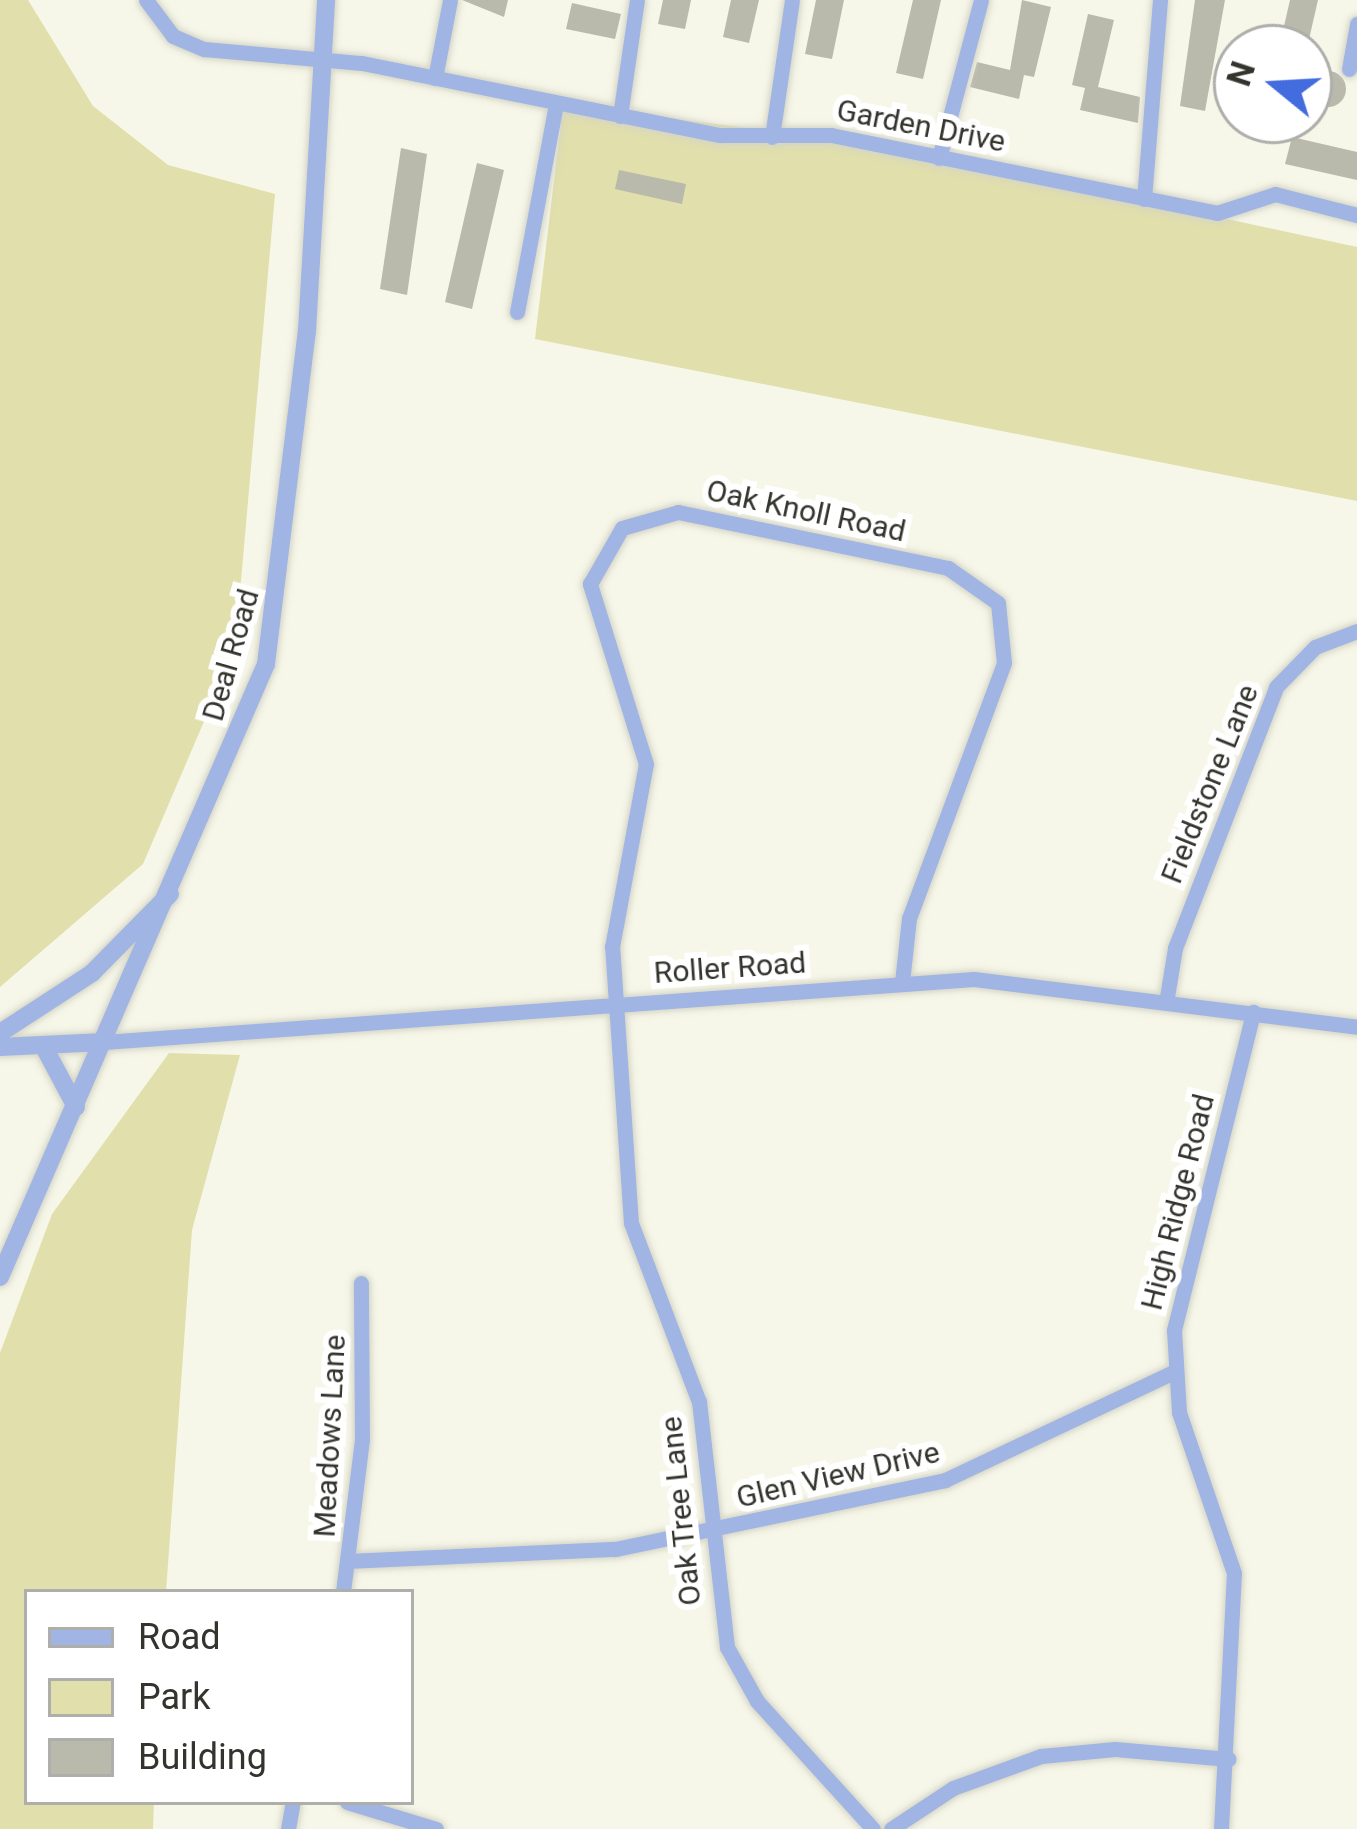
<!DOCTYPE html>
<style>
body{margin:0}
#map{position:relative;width:1357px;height:1829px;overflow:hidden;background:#f7f7e9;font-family:Roboto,sans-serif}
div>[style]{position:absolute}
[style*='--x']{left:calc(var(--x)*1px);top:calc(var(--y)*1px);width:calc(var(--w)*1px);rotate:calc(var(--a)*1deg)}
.green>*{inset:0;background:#e1dfac}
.building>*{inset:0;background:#b9b9ac}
.round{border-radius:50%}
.roads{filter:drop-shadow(0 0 3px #d4d4c7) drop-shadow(0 0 3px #d4d4c7)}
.minor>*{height:15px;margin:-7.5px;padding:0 7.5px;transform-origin:7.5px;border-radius:7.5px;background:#a1b5e4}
.tertiary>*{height:18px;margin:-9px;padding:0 9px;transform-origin:9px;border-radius:9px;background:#a1b5e4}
span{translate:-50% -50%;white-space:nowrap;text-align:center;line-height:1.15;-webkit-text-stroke:12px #fff;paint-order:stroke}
.street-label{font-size:30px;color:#34342e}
.legend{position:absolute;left:24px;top:1589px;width:390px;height:216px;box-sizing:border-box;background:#fff;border:3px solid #aeaeab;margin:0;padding:15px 21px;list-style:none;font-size:36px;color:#34342e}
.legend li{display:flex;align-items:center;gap:24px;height:60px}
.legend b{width:60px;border:3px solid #aeaeab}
.north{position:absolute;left:1213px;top:24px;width:120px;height:120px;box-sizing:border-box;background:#fff;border:3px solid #aeaeab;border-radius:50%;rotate:288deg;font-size:33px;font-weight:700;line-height:48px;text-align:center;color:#34342e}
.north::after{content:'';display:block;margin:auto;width:42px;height:54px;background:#436cde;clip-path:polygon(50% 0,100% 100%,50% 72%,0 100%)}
</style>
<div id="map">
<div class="green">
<div style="clip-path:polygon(0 0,28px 0,93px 106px,168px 165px,275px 194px,235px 649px,143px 864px,0 987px)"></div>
<div style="clip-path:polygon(563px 105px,884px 145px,1357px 247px,1357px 501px,535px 339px)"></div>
<div style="clip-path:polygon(169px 1053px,240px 1055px,192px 1230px,166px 1592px,27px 1592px,27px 1802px,154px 1802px,153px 1829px,0 1829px,0 1353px,52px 1214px)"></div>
</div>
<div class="building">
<div style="clip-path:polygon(462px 0,508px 0,504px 17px)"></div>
<div style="clip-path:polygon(663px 0,691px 0,685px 29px,658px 24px)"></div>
<div style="clip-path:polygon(731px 0,759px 0,749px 43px,723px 37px)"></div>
<div style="clip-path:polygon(816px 0,844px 0,832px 59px,805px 54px)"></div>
<div style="clip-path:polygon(913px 0,941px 0,923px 79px,896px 73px)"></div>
<div style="clip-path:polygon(1022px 0,1051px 7px,1034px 77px,1024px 75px,1019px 99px,970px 87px,977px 62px,1010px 70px)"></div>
<div style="clip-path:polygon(1195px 0,1225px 0,1205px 111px,1180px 106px)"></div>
<div style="clip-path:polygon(1290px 0,1318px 0,1307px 48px,1279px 48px)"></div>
<div style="clip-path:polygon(572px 3px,621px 14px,615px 39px,566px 29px)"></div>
<div style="clip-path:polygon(1088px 14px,1114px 20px,1098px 87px,1140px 97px,1138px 123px,1080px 110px,1085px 88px,1072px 85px)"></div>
<div class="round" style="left:1310px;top:71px;width:36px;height:36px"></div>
<div style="clip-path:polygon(1292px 137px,1357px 152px,1357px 180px,1285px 164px)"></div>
<div style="clip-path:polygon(401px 148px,427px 154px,407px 295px,380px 289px)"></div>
<div style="clip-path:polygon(477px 163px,504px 170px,472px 309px,445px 302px)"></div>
<div style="clip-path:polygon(619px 170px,686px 184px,682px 204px,615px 189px)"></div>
</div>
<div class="roads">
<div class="minor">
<div style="--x:146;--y:0;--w:45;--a:53.1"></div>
<div style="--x:173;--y:36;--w:34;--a:23"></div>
<div style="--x:204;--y:49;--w:159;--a:5.1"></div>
<div style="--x:362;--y:63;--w:365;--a:11.4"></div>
<div style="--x:720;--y:135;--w:111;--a:0"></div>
<div style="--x:831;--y:135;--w:394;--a:11.4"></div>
<div style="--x:1217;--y:213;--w:61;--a:-18.1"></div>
<div style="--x:1275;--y:194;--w:85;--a:14.4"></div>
<div style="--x:1349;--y:69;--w:46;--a:-79.9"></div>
<div style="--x:435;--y:78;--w:79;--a:-79.1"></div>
<div style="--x:620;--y:116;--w:117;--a:-81.7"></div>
<div style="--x:772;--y:137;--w:138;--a:-81.7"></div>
<div style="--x:939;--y:158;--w:163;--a:-75.1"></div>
<div style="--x:1144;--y:199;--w:200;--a:-85.4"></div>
<div style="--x:517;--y:312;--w:213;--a:-79.4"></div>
<div style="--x:1167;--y:997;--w:50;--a:-80.7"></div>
<div style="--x:1175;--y:948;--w:280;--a:-68.8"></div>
<div style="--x:1276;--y:687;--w:56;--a:-45.7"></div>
<div style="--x:1315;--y:647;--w:45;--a:-20.9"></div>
<div style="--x:104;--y:1042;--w:872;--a:-4.14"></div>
<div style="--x:974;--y:979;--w:386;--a:7.1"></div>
<div style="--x:349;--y:1561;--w:266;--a:-2.6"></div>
<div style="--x:615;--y:1549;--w:337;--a:-11.8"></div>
<div style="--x:945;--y:1480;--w:252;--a:-25.3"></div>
<div style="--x:343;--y:1592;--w:154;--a:-82.9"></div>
<div style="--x:362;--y:1439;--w:156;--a:-90.4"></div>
<div style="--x:347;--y:1802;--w:93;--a:16.9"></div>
<div style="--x:288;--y:1829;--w:27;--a:-80"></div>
<div style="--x:873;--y:1829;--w:173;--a:-132.2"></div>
<div style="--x:757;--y:1701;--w:62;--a:-119.1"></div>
<div style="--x:727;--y:1647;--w:247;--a:-96.5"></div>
<div style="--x:699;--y:1402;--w:191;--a:-110.8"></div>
<div style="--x:631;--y:1223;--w:277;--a:-93.9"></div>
<div style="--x:612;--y:947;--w:186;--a:-79.5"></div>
<div style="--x:646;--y:764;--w:189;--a:-107.3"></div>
<div style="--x:590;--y:584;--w:64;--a:-60.3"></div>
<div style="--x:622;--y:528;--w:58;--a:-15.9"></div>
<div style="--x:678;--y:512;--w:276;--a:11.7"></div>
<div style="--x:948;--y:568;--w:61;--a:35"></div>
<div style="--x:998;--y:603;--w:60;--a:84.3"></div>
<div style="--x:1004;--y:663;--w:272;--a:110.4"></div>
<div style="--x:909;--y:918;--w:64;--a:96.2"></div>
<div style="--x:891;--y:1829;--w:74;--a:-33.5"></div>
<div style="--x:953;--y:1788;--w:94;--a:-20"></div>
<div style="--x:1041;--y:1756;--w:74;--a:-5.4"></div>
<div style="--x:1115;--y:1749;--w:114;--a:5"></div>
<div style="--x:1221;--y:1829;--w:256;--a:-87.1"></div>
<div style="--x:1234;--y:1573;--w:170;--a:-108.9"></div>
<div style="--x:1179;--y:1412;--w:82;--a:-93.5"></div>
<div style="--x:1174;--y:1330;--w:328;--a:-76"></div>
</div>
<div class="tertiary">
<div style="--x:0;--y:1033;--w:110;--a:-33.1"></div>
<div style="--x:92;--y:973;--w:111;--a:-45.4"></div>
<div style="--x:0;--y:1047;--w:104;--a:-2.8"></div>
<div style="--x:44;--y:1047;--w:68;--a:61.9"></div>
<div style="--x:0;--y:1277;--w:668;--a:-66.54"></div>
<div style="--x:266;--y:664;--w:336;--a:-83"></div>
<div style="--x:307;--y:331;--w:332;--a:-86.7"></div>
</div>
</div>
<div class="street-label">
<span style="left:921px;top:126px;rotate:11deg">Garden Drive</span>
<span style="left:806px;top:511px;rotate:12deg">Oak Knoll Road</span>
<span style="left:231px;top:655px;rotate:-74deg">Deal Road</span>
<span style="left:1210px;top:784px;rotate:-68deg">Fieldstone Lane</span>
<span style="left:730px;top:968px;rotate:-4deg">Roller Road</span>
<span style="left:1178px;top:1202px;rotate:-76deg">High Ridge Road</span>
<span style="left:330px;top:1436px;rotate:-87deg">Meadows Lane</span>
<span style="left:838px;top:1475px;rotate:-13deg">Glen View Drive</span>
<span style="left:681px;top:1511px;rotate:-96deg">Oak Tree Lane</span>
</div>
<ul class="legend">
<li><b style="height:15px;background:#a1b5e4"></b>Road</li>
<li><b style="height:33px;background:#e1dfac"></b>Park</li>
<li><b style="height:33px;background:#b9b9ac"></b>Building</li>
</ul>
<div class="north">N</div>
</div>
